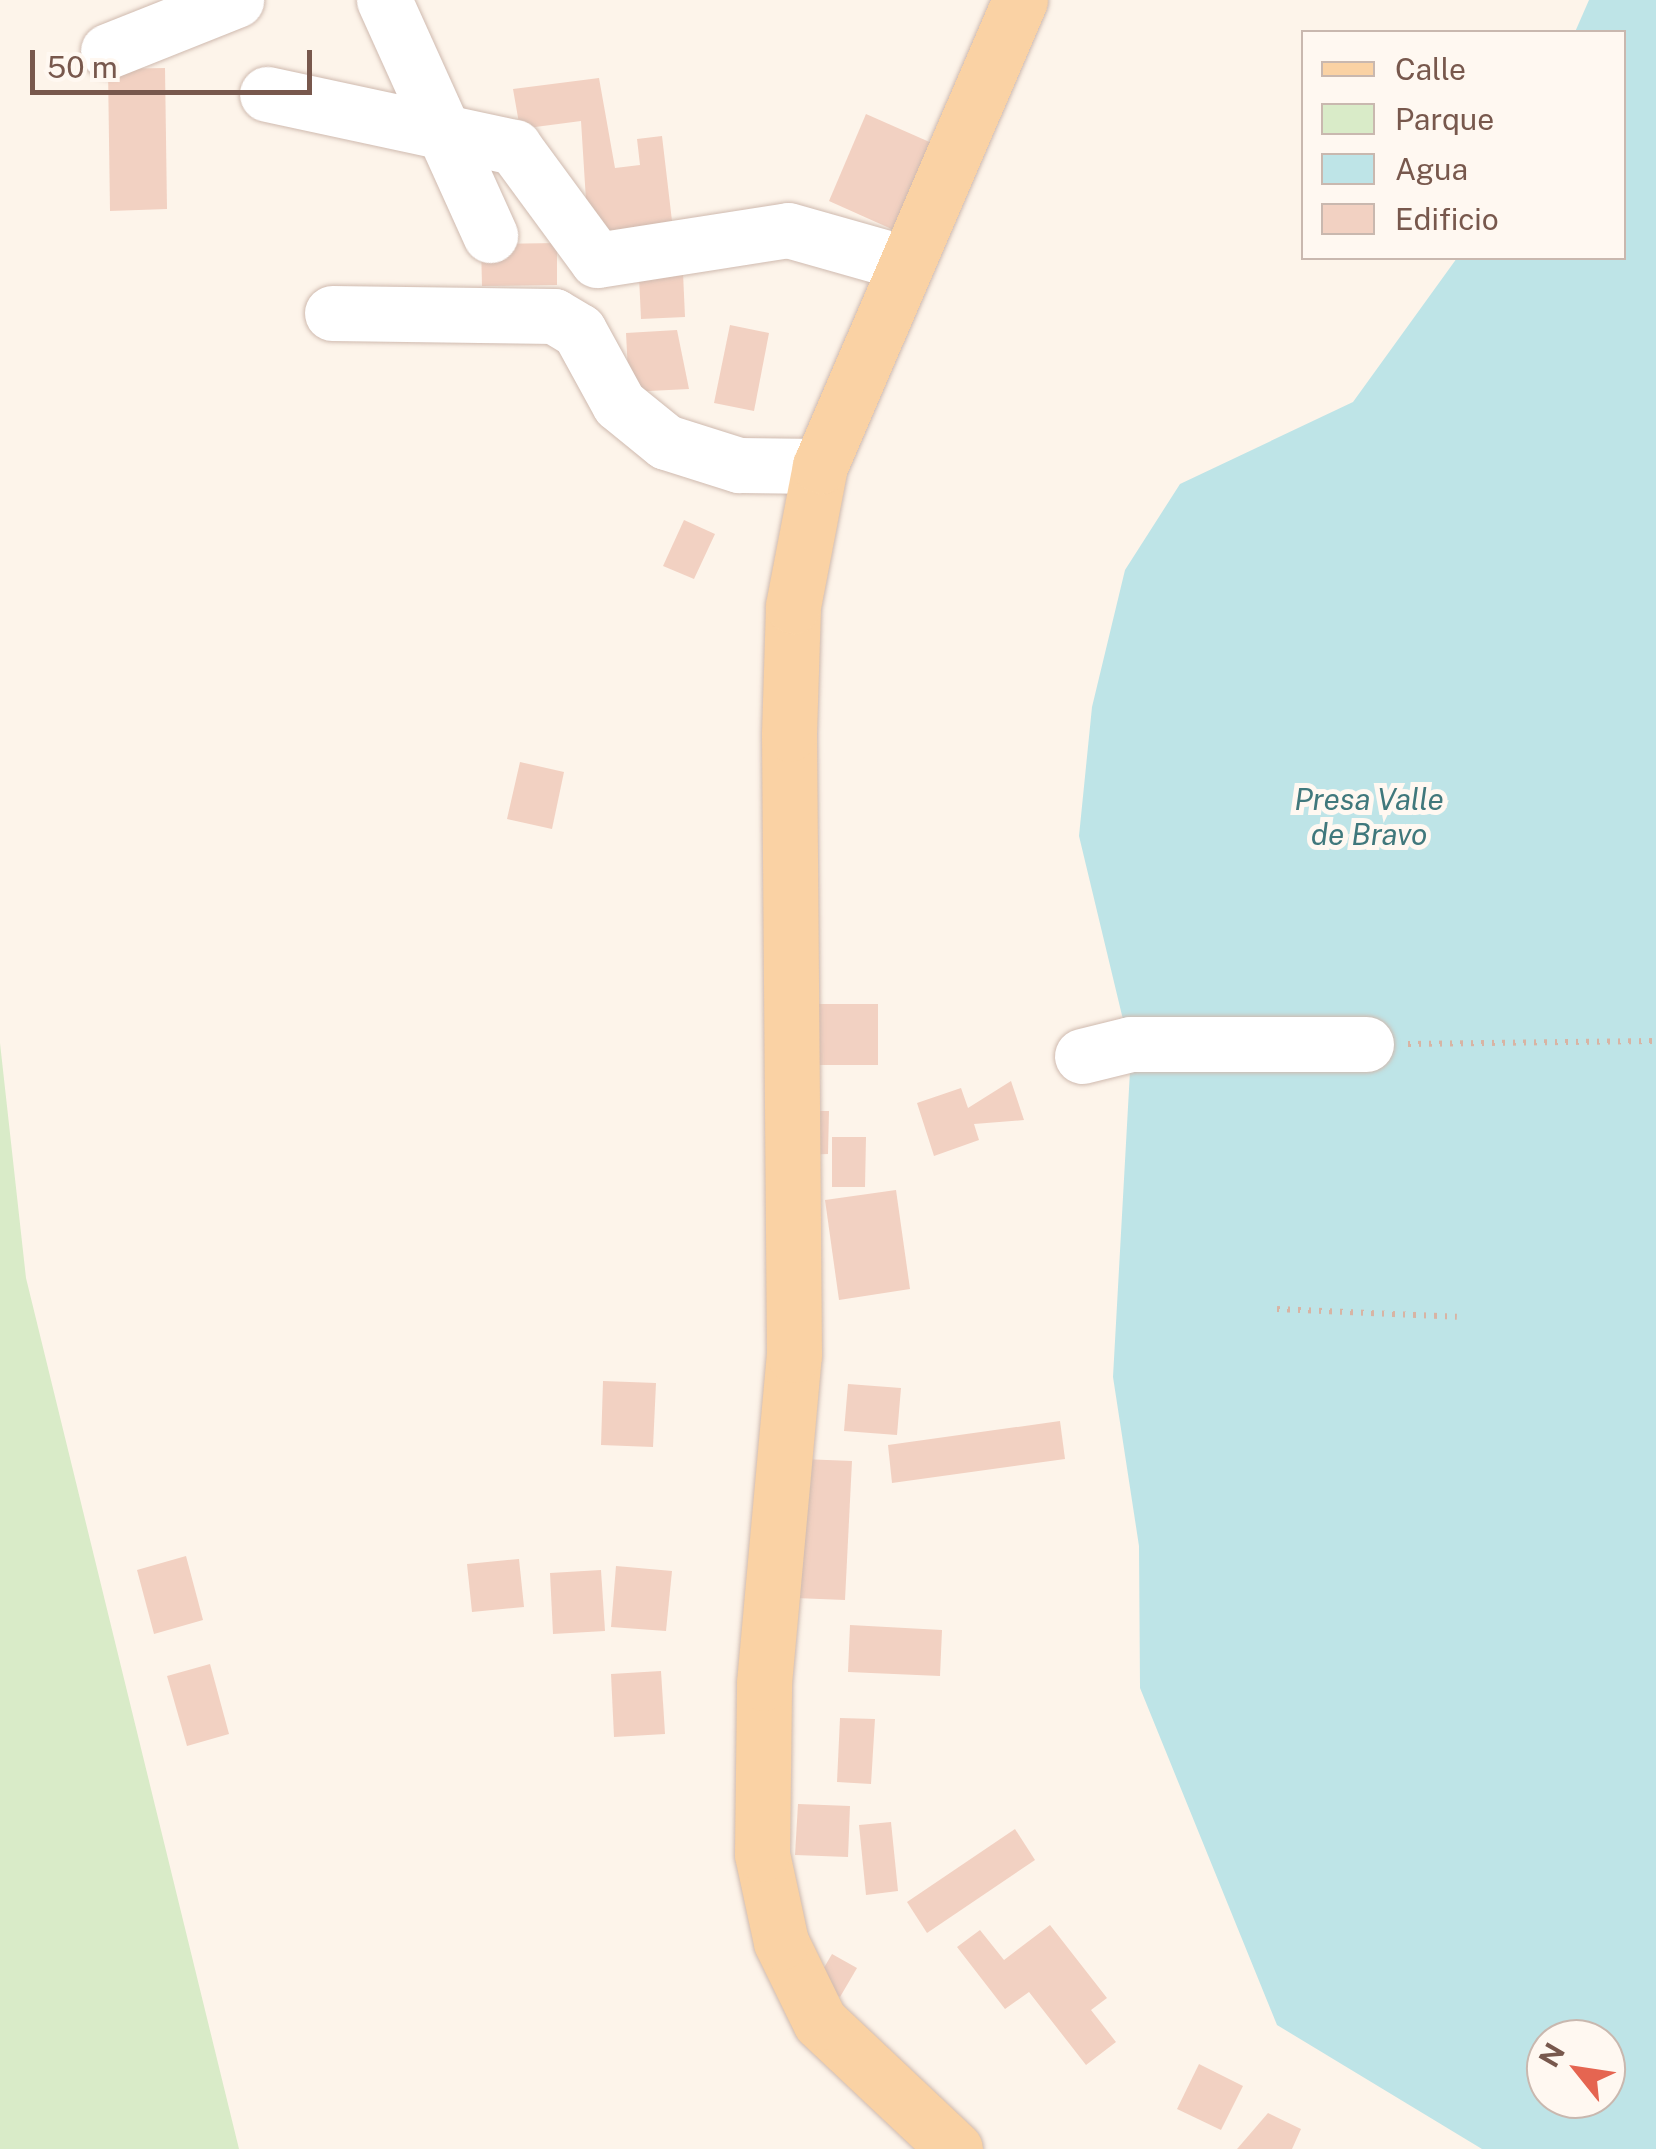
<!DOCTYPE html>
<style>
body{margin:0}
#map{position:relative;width:1656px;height:2149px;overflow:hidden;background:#fdf4ea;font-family:"Public Sans",sans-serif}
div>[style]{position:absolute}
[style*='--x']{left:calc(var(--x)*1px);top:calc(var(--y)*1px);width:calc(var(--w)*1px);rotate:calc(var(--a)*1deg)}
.green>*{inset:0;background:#d9ebc8}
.water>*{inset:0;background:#bee4e7}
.building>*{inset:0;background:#f2d1c2}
.path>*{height:6px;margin-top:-3px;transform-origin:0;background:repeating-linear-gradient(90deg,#d8b4a4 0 2.5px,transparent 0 10.5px)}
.roads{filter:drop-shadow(0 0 2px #cfbaaf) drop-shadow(0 0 2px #cfbaaf)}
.minor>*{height:55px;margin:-27.5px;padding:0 27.5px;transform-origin:27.5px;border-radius:27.5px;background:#fff}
.major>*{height:55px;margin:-27.5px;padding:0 27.5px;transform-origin:27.5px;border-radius:27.5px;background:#fad2a4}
span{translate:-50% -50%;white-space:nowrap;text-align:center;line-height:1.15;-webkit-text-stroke:10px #fff8f1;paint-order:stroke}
.water-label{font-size:30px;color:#40787c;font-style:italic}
.legend{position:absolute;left:1301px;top:30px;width:325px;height:230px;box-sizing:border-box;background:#fff8f1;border:2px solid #c9b8af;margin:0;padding:12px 18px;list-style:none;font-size:30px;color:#78584d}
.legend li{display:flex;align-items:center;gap:20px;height:50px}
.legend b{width:50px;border:2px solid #c9b8af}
.north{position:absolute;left:1526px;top:2019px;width:100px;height:100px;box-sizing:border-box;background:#fff8f1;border:2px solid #c9b8af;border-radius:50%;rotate:300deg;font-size:28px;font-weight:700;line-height:40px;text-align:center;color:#78584d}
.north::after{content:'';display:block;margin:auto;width:35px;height:45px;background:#e56551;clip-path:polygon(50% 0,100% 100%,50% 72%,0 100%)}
.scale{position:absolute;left:30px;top:50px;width:282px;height:45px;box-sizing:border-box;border:5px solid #78584d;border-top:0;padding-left:12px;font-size:30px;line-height:35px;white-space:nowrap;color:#78584d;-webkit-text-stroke:8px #fff8f1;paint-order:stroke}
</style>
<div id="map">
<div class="green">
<div style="clip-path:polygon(0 1043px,26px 1278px,239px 2149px,0 2149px)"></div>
</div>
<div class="water">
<div style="clip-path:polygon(evenodd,1589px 0,1656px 0,1656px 2149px,1482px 2149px,1277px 2025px,1140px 1688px,1139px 1546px,1113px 1377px,1131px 1053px,1079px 836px,1092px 707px,1125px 570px,1180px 484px,1353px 402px,1457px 258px,1624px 258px,1624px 32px,1575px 32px,1589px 0,1546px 2039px,1606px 2039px,1606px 2099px,1546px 2099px,1546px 2039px)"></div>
</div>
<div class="building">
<div style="clip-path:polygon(165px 68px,167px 209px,110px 211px,108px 69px)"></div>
<div style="clip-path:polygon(599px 78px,615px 168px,640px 165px,637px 139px,662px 136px,672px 221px,663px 234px,588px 232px,581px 121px,520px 129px,513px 89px)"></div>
<div style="clip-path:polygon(866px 114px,934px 144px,896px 231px,829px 201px)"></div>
<div style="clip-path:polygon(557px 243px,557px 285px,482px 286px,481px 244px)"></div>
<div style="clip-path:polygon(683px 273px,685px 317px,641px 319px,639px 276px)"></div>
<div style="clip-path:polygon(730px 325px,769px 333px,754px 411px,714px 403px)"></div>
<div style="clip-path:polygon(677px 330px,689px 389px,629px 392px,626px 333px)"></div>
<div style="clip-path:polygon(684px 520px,715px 534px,694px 579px,663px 566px)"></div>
<div style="clip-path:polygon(520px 762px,564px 772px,552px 829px,507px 819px)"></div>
<div style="clip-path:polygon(813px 1004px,878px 1004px,878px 1065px,813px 1065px)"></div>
<div style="clip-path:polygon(1011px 1081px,1024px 1120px,974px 1124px,979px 1140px,934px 1156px,917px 1103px,961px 1088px,968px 1108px)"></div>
<div style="clip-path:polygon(798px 1111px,829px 1111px,828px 1154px,798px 1155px)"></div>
<div style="clip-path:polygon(832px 1137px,866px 1137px,865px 1187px,832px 1187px)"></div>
<div style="clip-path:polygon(896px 1190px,910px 1289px,839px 1300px,825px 1200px)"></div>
<div style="clip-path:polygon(603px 1381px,656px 1383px,653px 1447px,601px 1445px)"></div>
<div style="clip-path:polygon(848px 1384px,901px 1388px,897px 1435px,844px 1431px)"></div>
<div style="clip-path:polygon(1060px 1421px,1065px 1459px,892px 1483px,888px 1445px)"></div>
<div style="clip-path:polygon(802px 1459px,852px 1461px,845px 1600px,795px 1598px)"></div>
<div style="clip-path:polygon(186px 1556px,203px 1620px,154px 1634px,137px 1570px)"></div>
<div style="clip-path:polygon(519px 1559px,524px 1607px,472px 1612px,467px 1564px)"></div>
<div style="clip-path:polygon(616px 1566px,672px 1571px,666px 1631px,611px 1627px)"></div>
<div style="clip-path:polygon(601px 1570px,605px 1631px,553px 1634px,550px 1573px)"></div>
<div style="clip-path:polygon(850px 1625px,942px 1630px,940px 1676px,848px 1672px)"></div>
<div style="clip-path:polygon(210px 1664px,229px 1734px,187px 1746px,167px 1676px)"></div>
<div style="clip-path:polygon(661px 1671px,665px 1734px,614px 1737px,611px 1674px)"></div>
<div style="clip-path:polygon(840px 1718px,875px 1719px,871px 1784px,837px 1782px)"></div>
<div style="clip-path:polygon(798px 1804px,850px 1806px,848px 1857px,795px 1855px)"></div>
<div style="clip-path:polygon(891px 1822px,898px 1891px,866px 1895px,859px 1825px)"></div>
<div style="clip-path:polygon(1015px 1829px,1035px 1860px,927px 1933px,907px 1902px)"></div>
<div style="clip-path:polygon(1050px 1925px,1107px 1998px,1091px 2010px,1116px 2042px,1086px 2065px,1029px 1992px,1005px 2009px,957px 1947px,980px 1930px,1004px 1960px)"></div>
<div style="clip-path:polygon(832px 1954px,857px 1968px,840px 1997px,815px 1983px)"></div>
<div style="clip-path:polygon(1199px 2064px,1243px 2086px,1221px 2130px,1177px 2109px)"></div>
<div style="clip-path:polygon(1268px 2113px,1301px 2129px,1292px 2149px,1237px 2149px)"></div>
</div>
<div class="path">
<div style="--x:1408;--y:1044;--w:248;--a:-0.7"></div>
<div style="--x:1277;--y:1309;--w:180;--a:2.5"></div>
</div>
<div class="roads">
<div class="minor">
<div style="--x:384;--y:0;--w:258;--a:65.7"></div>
<div style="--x:108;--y:51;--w:138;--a:-21.7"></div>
<div style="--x:267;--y:94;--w:253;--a:12.1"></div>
<div style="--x:514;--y:147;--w:140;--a:53.7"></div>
<div style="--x:597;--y:260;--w:193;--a:-8.9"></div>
<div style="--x:788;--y:230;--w:122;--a:15.8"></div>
<div style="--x:332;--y:313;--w:222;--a:0.8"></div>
<div style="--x:554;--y:316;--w:29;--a:31"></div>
<div style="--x:579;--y:331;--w:83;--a:61.3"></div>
<div style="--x:619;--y:404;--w:60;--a:39"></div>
<div style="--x:666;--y:442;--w:77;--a:17.5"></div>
<div style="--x:739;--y:465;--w:81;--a:0.7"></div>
<div style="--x:1082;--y:1056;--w:50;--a:-13.8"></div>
<div style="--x:1131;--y:1044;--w:235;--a:0"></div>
</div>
<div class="major">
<div style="--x:955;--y:2149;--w:185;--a:-136.7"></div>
<div style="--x:820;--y:2022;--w:89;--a:-116"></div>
<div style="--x:781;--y:1942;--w:90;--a:-102.2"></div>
<div style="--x:762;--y:1854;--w:171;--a:-89.3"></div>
<div style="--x:764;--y:1683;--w:329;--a:-84.8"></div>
<div style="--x:794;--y:1355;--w:621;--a:-90.46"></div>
<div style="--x:789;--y:734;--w:128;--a:-88.2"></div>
<div style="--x:793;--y:606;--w:143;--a:-79.1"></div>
<div style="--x:820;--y:466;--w:507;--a:-66.77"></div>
</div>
</div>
<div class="water-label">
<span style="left:1369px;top:816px">Presa Valle<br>de Bravo</span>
</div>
<ul class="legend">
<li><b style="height:12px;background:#fad2a4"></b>Calle</li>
<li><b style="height:28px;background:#d9ebc8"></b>Parque</li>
<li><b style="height:28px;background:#bee4e7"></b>Agua</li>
<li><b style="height:28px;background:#f2d1c2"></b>Edificio</li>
</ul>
<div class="north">N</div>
<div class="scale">50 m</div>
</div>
